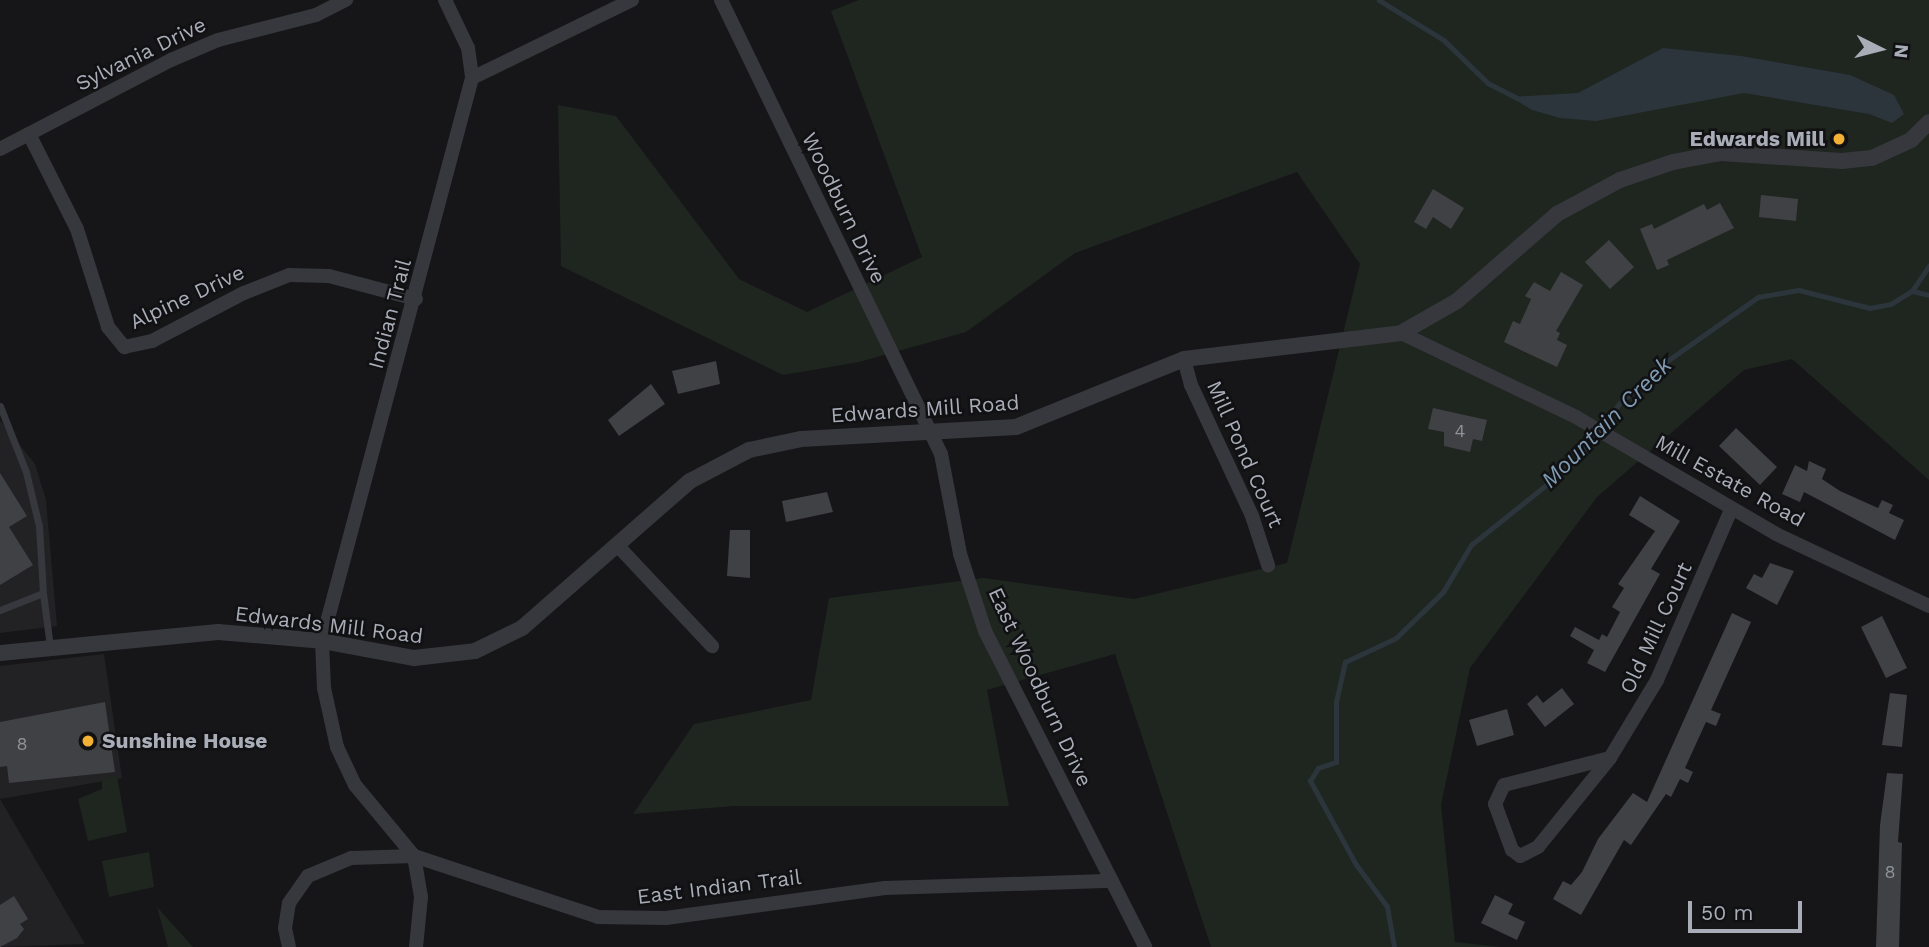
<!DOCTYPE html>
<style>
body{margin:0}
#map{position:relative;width:1929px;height:947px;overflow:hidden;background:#161618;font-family:"Work Sans",sans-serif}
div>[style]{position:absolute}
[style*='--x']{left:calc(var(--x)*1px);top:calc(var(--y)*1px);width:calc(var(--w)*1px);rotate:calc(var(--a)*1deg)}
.built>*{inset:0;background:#222225}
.green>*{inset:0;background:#1e261f}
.water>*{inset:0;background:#2c353c}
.stream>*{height:4.5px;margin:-2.25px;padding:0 2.25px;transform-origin:2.25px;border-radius:2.25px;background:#2c353c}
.building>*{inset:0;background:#404145}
.service>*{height:7px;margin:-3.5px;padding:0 3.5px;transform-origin:3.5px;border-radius:3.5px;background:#37383d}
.minor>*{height:14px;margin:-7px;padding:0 7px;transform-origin:7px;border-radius:7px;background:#37383d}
.tertiary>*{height:16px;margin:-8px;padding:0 8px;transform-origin:8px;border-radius:8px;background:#37383d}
.dots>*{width:19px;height:19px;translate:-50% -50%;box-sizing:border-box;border:4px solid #111113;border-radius:50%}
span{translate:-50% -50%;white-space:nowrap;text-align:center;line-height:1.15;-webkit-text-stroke:5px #111113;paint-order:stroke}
.number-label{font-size:18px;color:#8e929b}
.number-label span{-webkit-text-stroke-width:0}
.street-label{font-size:21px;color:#a8adb8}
.poi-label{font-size:21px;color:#a8adb8;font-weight:700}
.right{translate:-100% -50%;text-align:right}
.left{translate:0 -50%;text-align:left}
.water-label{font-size:23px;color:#7f9bb3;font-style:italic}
.north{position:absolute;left:1845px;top:14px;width:70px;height:70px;-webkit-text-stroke:5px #111113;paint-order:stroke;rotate:96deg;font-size:19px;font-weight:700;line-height:28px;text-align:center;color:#a8adb8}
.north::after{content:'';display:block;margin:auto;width:24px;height:32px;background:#a8adb8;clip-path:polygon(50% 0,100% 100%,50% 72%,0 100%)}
.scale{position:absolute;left:1688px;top:901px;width:114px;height:32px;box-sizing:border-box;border:4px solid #a8adb8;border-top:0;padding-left:9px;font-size:21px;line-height:24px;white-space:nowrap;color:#a8adb8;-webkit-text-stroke:5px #111113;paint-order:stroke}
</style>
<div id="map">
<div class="built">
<div style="clip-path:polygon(0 420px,35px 464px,46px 500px,57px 626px,0 633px)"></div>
<div style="clip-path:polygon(104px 654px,122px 778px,0 799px,85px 944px,0 947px,0 666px)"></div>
</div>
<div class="green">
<div style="clip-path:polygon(859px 0,1929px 0,1929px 480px,1792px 359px,1744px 370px,1597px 497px,1470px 668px,1441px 805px,1455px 942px,1501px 947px,1211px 947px,1115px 654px,987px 690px,1009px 806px,735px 806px,633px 814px,694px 724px,811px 700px,829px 598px,984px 578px,1134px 599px,1287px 563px,1360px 264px,1297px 172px,1075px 253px,966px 332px,859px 362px,783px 375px,561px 266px,558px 105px,616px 116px,739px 279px,807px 312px,922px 257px,831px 11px)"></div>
<div style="clip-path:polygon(117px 776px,127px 832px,88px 841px,78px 799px,102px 789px,102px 778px)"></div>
<div style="clip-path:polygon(149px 852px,154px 887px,109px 897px,102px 861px)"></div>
<div style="clip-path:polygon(157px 907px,193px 947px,168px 947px)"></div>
</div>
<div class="water">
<div style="clip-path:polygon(1663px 48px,1741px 56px,1850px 75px,1894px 95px,1904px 114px,1892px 123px,1869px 114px,1744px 93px,1596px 121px,1560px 118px,1532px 110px,1511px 97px,1578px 93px)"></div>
</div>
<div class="stream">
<div style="--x:1379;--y:0;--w:76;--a:31.6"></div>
<div style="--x:1444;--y:40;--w:62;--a:44.3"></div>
<div style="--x:1488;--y:83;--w:33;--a:27"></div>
<div style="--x:1912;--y:291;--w:17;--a:13"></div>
<div style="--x:1394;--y:947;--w:41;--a:-99.9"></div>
<div style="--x:1387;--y:907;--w:52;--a:-126.4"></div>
<div style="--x:1356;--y:865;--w:96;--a:-118.7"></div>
<div style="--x:1310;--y:781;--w:15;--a:-58"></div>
<div style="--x:1318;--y:768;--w:19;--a:-18"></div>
<div style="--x:1336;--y:762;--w:60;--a:-90"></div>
<div style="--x:1336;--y:702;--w:41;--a:-77.3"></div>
<div style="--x:1345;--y:662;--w:56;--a:-25.2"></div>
<div style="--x:1396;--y:638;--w:66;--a:-44.4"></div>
<div style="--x:1443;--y:592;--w:55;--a:-59.2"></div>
<div style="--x:1471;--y:545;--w:133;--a:-38.6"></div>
<div style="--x:1575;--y:462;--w:73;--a:-52.8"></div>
<div style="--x:1619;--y:404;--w:56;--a:-42.8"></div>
<div style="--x:1660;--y:366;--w:120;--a:-35.1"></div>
<div style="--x:1758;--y:297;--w:42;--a:-9.7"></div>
<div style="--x:1799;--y:290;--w:73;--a:14.2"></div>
<div style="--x:1870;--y:308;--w:21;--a:-11"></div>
<div style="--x:1891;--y:304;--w:25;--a:-32"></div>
<div style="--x:1912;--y:291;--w:30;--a:-56"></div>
</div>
<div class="building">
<div style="clip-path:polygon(1433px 189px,1464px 208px,1451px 229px,1433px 217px,1426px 229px,1414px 222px)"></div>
<div style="clip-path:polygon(1761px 195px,1798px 199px,1796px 221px,1759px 217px)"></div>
<div style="clip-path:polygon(1720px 203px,1734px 228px,1667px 260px,1669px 265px,1657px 270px,1640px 229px,1652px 224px,1654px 229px,1704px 204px,1707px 210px)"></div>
<div style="clip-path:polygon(1609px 240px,1634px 267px,1610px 289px,1585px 262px)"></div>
<div style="clip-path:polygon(1561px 272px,1583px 285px,1556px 331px,1560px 333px,1557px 340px,1567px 345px,1557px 367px,1504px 342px,1513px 321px,1520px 324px,1531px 299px,1525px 296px,1534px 282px,1550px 291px)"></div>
<div style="clip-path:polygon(716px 361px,720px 384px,678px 394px,672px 371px)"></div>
<div style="clip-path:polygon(651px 384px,665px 404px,619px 436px,608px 420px)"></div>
<div style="clip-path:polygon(1433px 408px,1487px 420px,1482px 441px,1473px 439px,1470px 452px,1444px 446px,1444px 432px,1428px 429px)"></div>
<div style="clip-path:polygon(1736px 428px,1777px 467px,1760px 485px,1719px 446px)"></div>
<div style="clip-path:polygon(1809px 461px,1826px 469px,1822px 479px,1840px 491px,1878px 508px,1882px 500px,1893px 505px,1889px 513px,1904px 520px,1895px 540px,1804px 492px,1800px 502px,1782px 494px,1795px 465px,1807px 471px)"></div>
<div style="clip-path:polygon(0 473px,27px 516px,9px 527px,33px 565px,0 585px)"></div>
<div style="clip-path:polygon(827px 492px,833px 512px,786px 522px,782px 501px)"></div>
<div style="clip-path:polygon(1640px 496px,1680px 521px,1651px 569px,1660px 574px,1605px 672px,1587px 663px,1594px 650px,1570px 636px,1575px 627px,1599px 640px,1602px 634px,1607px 637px,1620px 612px,1612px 607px,1624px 588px,1618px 584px,1655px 531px,1629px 515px)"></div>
<div style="clip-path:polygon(730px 530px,750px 530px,750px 578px,727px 576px)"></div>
<div style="clip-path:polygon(1770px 563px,1794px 571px,1777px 605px,1746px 588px,1754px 574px,1762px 578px)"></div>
<div style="clip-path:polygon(1732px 613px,1751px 622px,1711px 710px,1721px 714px,1716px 726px,1706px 722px,1685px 768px,1693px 772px,1688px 783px,1680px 779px,1671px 797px,1666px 794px,1631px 845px,1624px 840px,1581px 915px,1553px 899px,1563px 881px,1571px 885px,1582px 872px,1598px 839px,1633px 793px,1647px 802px)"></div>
<div style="clip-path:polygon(1882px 616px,1907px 668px,1886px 678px,1861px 627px)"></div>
<div style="clip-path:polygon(1562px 688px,1574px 704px,1545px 727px,1527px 704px,1537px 695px,1543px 703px)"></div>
<div style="clip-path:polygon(1890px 693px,1907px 695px,1902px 747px,1882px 745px)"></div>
<div style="clip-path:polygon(105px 702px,115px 772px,9px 783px,7px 766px,0 767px,0 722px)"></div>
<div style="clip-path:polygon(1507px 709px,1514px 735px,1477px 746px,1469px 720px)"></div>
<div style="clip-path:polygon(1887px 773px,1903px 774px,1898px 842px,1902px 843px,1899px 947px,1876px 947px,1880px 825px)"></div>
<div style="clip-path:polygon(1495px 895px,1513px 904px,1508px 914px,1525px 922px,1517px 940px,1481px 923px)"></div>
<div style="clip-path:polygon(14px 896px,28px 919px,20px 924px,24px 929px,17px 938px,0 947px,0 905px)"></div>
</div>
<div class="service">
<div style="--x:0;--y:406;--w:71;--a:68.5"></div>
<div style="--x:26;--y:472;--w:56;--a:76.5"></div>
<div style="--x:39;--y:526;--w:67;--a:86.6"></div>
<div style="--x:0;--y:610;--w:46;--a:-21.6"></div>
<div style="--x:43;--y:593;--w:54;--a:82.6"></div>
</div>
<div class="minor">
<div style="--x:445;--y:0;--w:53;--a:64.4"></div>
<div style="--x:468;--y:48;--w:30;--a:82"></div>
<div style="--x:472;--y:78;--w:583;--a:104.92"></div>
<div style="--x:322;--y:641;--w:47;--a:87.6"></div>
<div style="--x:324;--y:688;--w:60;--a:77.6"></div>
<div style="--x:337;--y:747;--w:42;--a:64.7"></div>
<div style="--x:355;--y:785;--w:92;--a:50.3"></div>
<div style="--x:414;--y:856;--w:194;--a:18.3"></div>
<div style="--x:598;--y:917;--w:68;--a:0.8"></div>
<div style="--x:666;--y:918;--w:221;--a:-7.8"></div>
<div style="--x:885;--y:888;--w:227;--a:-1.8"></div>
<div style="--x:721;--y:0;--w:504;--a:64.15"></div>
<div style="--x:941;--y:454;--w:102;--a:79.2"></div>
<div style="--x:960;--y:554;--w:81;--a:72"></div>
<div style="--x:985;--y:631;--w:354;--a:63.1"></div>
<div style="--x:472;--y:78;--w:178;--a:-26"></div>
<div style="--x:29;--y:134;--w:106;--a:63.2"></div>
<div style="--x:77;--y:229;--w:103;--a:72.4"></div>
<div style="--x:108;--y:327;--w:26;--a:51"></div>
<div style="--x:124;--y:347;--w:29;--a:-12"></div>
<div style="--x:152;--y:341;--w:104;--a:-27.6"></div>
<div style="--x:244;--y:293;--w:48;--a:-21.8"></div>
<div style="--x:289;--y:275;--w:40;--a:1.4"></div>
<div style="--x:329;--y:276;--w:90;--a:14.8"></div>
<div style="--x:0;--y:149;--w:193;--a:-27.5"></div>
<div style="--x:171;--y:60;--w:51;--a:-23.1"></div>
<div style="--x:218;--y:40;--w:101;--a:-14.3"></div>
<div style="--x:316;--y:15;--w:34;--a:-27"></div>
<div style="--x:1401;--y:333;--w:194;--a:25.6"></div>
<div style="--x:1576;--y:417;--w:232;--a:30.3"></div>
<div style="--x:1776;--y:534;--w:169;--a:25.2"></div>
<div style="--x:1184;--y:359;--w:27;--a:75"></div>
<div style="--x:1191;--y:385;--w:145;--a:65"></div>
<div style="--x:1252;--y:516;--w:52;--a:71.9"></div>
<div style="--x:617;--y:545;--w:139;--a:46.8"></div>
<div style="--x:1610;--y:758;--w:114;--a:129"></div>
<div style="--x:1538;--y:847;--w:20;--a:153"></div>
<div style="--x:1520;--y:856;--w:10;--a:-143"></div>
<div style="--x:1512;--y:850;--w:49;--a:-110.3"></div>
<div style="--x:1495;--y:804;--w:21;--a:-65"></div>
<div style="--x:1504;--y:785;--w:109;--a:-14.3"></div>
<div style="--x:1610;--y:758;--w:91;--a:-58.9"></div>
<div style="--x:1657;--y:680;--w:185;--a:-66.5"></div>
<div style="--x:289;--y:947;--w:19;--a:-102"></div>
<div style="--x:285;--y:928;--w:25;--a:-81"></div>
<div style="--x:289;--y:903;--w:33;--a:-55"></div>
<div style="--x:308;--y:876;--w:47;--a:-22.7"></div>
<div style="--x:351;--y:858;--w:63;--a:-1.8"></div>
<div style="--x:414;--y:856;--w:42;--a:80.3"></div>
<div style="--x:421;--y:897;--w:50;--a:95.7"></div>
</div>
<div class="tertiary">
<div style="--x:0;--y:653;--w:219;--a:-5.5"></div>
<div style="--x:218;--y:632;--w:104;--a:4.9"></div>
<div style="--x:322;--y:641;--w:94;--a:10.5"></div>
<div style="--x:414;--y:658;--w:61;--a:-6.5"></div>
<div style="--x:475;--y:651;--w:52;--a:-26.1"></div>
<div style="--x:522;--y:628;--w:223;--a:-41.2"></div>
<div style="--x:690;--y:481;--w:67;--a:-27.7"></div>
<div style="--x:749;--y:450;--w:53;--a:-11.9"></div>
<div style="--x:801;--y:439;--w:215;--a:-3.2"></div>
<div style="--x:1016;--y:427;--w:181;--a:-22"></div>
<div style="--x:1184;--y:359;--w:219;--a:-6.8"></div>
<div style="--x:1401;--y:333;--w:64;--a:-29.7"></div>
<div style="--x:1457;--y:301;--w:133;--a:-41"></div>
<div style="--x:1557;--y:214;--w:72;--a:-28.4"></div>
<div style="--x:1620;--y:180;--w:56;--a:-18.8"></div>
<div style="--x:1673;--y:162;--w:49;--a:-10.6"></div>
<div style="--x:1721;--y:153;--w:121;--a:3.8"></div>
<div style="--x:1842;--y:161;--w:30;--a:-6"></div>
<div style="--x:1872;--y:158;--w:43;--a:-24.8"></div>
<div style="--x:1911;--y:140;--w:25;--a:-45"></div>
</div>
<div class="dots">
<div style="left:1839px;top:139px;background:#f2b134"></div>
<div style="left:88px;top:741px;background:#f2b134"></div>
</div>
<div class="number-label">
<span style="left:1460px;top:431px">4</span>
<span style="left:22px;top:744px">8</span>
<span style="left:1890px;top:872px">8</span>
</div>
<div class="street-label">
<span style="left:141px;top:54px;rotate:-26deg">Sylvania Drive</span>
<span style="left:844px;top:208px;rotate:64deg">Woodburn Drive</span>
<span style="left:187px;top:297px;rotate:-25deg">Alpine Drive</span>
<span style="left:390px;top:314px;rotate:-75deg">Indian Trail</span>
<span style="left:925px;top:409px;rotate:-4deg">Edwards Mill Road</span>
<span style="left:1245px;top:454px;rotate:66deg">Mill Pond Court</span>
<span style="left:1730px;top:481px;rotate:29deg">Mill Estate Road</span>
<span style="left:329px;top:625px;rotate:7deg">Edwards Mill Road</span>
<span style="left:1656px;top:628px;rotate:-65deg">Old Mill Court</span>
<span style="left:1040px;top:687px;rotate:65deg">East Woodburn Drive</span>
<span style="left:719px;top:887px;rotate:-7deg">East Indian Trail</span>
</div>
<div class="poi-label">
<span class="right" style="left:1825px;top:139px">Edwards Mill</span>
<span class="left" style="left:102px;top:741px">Sunshine House</span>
</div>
<div class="water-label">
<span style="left:1607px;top:423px;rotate:-45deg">Mountain Creek</span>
</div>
<div class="north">N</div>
<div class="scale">50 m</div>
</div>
